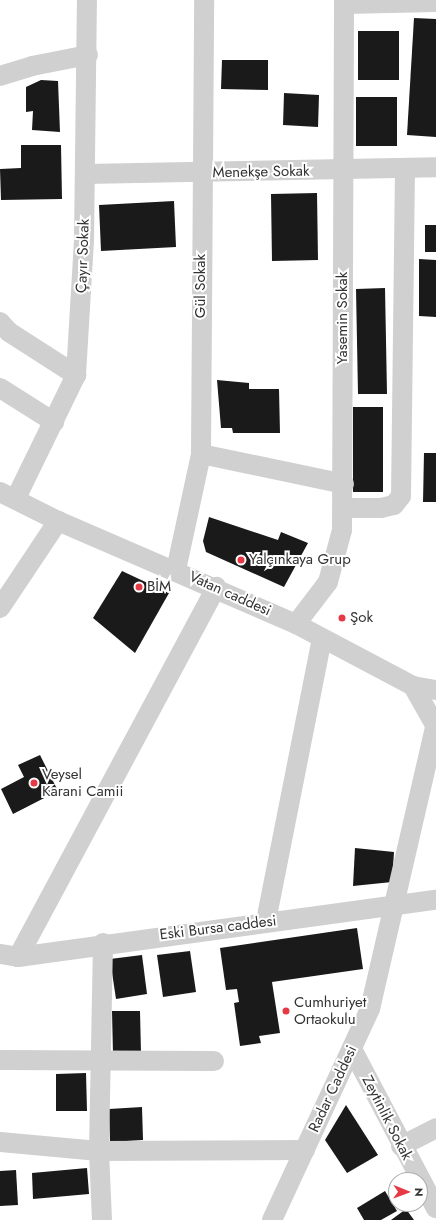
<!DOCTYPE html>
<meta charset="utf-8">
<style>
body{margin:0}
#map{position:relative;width:436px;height:1220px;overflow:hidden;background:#fff;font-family:Jost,sans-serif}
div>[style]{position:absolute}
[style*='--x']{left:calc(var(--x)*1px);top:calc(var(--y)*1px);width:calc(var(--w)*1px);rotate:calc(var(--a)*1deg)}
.building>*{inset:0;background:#1a1a1a}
.minor>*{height:20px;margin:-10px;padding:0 10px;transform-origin:10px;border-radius:10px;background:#d0d0d0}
.dots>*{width:11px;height:11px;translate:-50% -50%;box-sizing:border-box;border:2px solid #fff;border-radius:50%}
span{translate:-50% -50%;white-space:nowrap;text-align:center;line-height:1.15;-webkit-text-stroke:4px #fff;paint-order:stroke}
.street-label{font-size:15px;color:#333}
.poi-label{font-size:15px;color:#333}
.left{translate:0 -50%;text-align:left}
.north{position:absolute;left:388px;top:1172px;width:40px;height:40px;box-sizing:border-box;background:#fff;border:1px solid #adadad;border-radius:50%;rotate:91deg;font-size:11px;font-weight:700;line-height:16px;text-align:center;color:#333}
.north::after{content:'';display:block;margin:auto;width:14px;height:18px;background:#e63946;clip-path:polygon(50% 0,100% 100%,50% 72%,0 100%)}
</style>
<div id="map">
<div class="building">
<div style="clip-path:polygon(414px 18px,436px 19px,436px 137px,407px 135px)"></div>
<div style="clip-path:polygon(358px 31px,399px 31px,399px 80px,358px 80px)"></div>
<div style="clip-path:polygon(222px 60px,268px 60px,268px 90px,221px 89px)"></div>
<div style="clip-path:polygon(41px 80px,58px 81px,60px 132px,32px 130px,33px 111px,26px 112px,26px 87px)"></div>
<div style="clip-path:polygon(284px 93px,319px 95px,318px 127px,283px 125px)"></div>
<div style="clip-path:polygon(356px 97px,397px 97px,397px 146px,356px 146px)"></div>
<div style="clip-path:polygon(21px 145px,61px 145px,62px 199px,1px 200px,0 169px,21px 168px)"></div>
<div style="clip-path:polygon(317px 193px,318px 260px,272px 261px,271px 194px)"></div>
<div style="clip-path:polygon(174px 201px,176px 247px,101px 251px,99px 205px)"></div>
<div style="clip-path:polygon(425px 225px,436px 225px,436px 252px,425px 252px)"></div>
<div style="clip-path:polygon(419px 259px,436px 260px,436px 317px,419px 316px)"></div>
<div style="clip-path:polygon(385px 288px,387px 394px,358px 394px,356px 289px)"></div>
<div style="clip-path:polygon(217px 380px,249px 383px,249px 389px,279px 389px,280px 433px,233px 433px,232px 428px,221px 428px)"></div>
<div style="clip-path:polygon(353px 407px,383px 407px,383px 492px,353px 492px)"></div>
<div style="clip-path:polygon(424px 453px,436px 453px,436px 502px,423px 502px)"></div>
<div style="clip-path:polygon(209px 517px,278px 540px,281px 532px,308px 543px,284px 587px,206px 552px,203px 541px)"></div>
<div style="clip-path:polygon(122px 571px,169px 593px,135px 653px,93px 618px)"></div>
<div style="clip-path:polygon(40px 755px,58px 791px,13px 814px,1px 789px,24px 777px,18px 765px)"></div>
<div style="clip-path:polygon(355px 848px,394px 852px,392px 882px,353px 886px)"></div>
<div style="clip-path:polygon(357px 928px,363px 969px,272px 982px,280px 1033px,259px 1036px,261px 1043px,240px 1046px,234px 1003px,239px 1002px,237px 989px,226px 990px,220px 948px)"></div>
<div style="clip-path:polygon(190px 951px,196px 992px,163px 997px,157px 955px)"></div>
<div style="clip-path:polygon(142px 955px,147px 994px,116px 999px,110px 959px)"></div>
<div style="clip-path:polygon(112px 1011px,140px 1011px,141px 1053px,113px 1054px)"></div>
<div style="clip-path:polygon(86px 1073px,87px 1111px,56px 1111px,56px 1074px)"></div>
<div style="clip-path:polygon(346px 1105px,378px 1155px,347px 1173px,325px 1140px)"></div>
<div style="clip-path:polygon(142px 1107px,143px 1140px,110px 1142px,109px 1109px)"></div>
<div style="clip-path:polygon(87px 1168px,89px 1194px,33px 1199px,32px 1173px)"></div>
<div style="clip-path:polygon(16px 1170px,18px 1205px,0 1206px,0 1171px)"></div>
<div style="clip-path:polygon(385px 1191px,397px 1211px,381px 1220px,364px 1220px,357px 1208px)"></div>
<div style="clip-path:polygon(406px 1209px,414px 1220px,391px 1220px)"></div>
</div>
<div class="minor">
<div style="--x:344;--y:4;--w:92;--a:-1.2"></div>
<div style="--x:0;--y:76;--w:34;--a:-17"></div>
<div style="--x:32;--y:66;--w:57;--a:-11.1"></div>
<div style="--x:85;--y:174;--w:351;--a:-1.1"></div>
<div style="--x:0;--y:322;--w:13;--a:48"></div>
<div style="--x:9;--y:332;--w:80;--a:32.7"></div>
<div style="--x:0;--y:388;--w:64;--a:32.2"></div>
<div style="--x:201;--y:454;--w:146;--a:11.8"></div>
<div style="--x:0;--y:492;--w:65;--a:26.6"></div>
<div style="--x:58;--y:521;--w:259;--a:23.4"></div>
<div style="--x:296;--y:624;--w:132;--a:27.9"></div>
<div style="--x:413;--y:686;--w:23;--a:10"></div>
<div style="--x:16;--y:498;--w:137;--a:-64"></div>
<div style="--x:76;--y:375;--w:135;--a:-86.6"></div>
<div style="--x:84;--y:240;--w:240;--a:-89.3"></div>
<div style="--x:343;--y:508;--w:38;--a:0"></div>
<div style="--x:381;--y:508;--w:13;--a:-13"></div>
<div style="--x:394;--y:505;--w:11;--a:-52"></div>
<div style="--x:401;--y:496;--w:326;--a:-89.3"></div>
<div style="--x:176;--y:570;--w:119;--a:-77.8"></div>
<div style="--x:201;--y:454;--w:454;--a:-89.6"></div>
<div style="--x:0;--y:608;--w:105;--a:-56.3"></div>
<div style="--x:296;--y:624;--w:53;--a:-52.7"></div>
<div style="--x:328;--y:582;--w:54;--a:-74.9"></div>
<div style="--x:342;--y:530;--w:530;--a:-89.78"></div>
<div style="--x:413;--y:686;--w:45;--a:60.6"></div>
<div style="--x:266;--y:921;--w:288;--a:-78.8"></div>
<div style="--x:0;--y:954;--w:18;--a:9"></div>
<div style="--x:18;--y:957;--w:422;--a:-7.8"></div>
<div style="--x:18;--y:957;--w:420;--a:-61.8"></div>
<div style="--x:352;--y:1049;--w:180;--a:62.2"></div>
<div style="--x:0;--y:1060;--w:214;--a:0.3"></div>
<div style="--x:0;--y:1142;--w:99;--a:5.2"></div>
<div style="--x:99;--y:1151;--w:206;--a:-0.3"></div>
<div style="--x:401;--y:1146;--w:39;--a:-27"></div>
<div style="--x:102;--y:1220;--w:69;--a:-92.5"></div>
<div style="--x:99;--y:1151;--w:208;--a:-88.9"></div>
<div style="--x:272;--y:1220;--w:233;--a:-65.1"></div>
<div style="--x:370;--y:1009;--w:294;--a:-77"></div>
</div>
<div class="dots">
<div style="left:241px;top:560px;background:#e63946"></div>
<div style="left:139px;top:587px;background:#e63946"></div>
<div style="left:342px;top:618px;background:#e63946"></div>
<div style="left:34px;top:783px;background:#e63946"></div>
<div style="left:286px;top:1011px;background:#e63946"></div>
</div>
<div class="street-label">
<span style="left:261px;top:172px;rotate:-1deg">Menekşe Sokak</span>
<span style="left:83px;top:256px;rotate:-88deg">Çayır Sokak</span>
<span style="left:201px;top:286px;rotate:-90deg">Gül Sokak</span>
<span style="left:343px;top:318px;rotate:-90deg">Yasemin Sokak</span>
<span style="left:230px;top:594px;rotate:24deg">Vatan caddesi</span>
<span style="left:218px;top:928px;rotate:-7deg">Eski Bursa caddesi</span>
<span style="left:333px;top:1089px;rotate:-65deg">Radar Caddesi</span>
<span style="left:387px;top:1118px;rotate:63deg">Zeytinlik Sokak</span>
</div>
<div class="poi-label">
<span class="left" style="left:249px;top:560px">Yalçınkaya Grup</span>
<span class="left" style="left:147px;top:587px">BİM</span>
<span class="left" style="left:350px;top:618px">Şok</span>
<span class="left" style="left:42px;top:783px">Veysel<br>Karani Camii</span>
<span class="left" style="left:294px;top:1011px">Cumhuriyet<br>Ortaokulu</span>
</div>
<div class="north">N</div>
</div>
